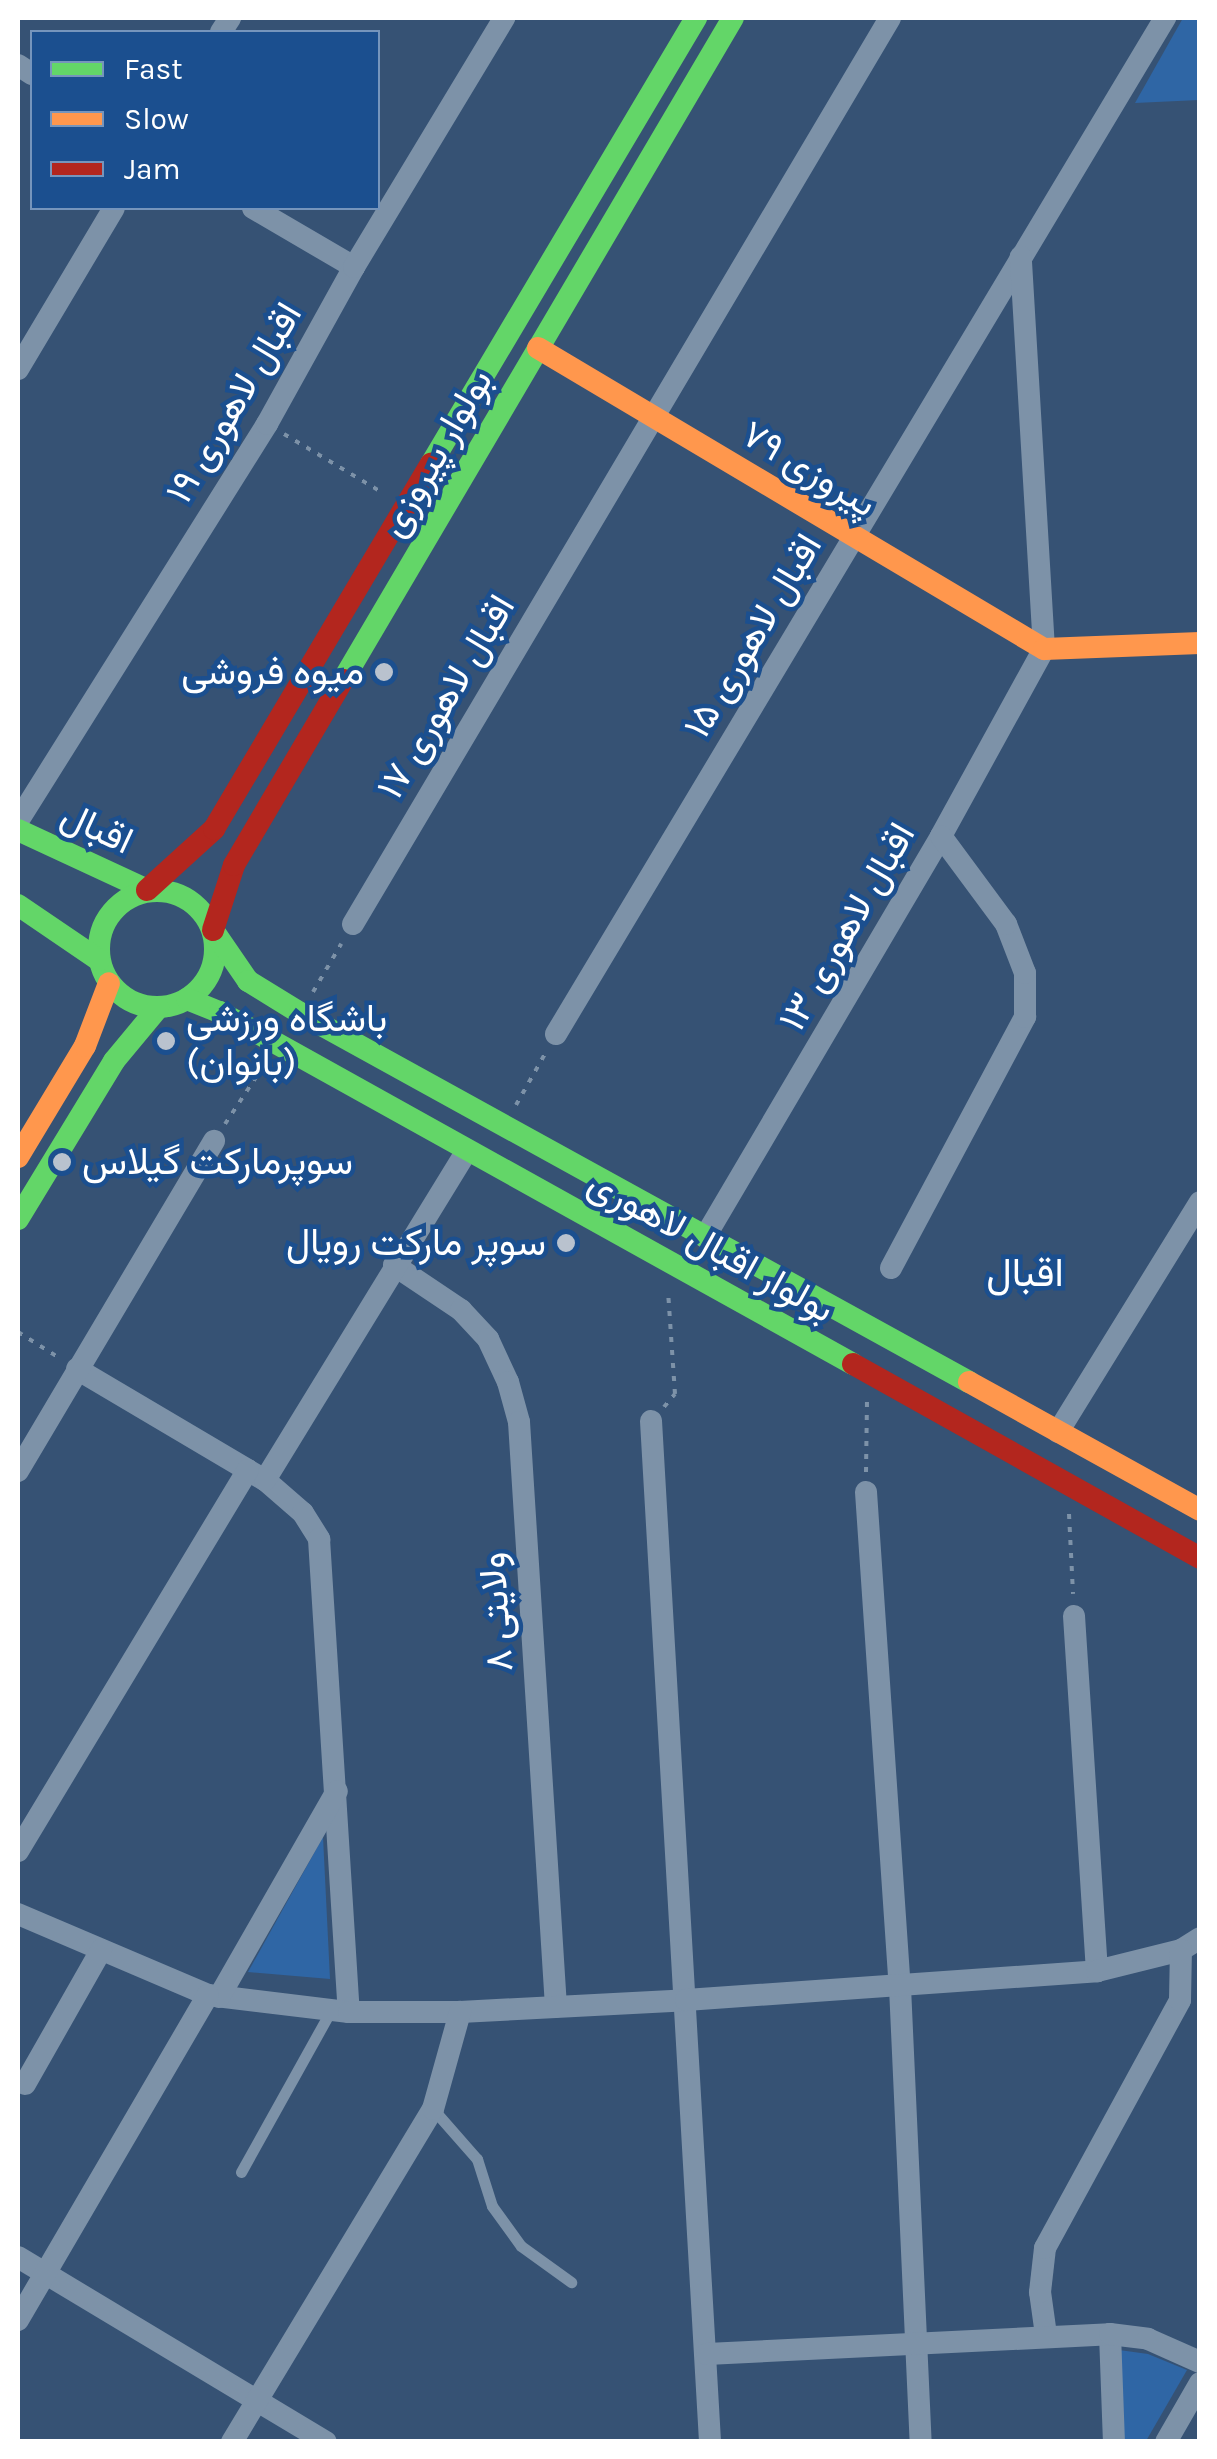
<!DOCTYPE html>
<meta charset="utf-8">
<style>
body{margin:0}
#map{position:relative;width:1217px;height:2459px;overflow:hidden;background:#365274;font-family:Karla,Vazirmatn,sans-serif}
div>[style]{position:absolute}
[style*='--x']{left:calc(var(--x)*1px);top:calc(var(--y)*1px);width:calc(var(--w)*1px);rotate:calc(var(--a)*1deg)}
.green>*{inset:0;background:#2f66a5}
.path>*{height:4px;margin-top:-2px;transform-origin:0;background:repeating-linear-gradient(90deg,#7d92a8 0 5px,transparent 0 13px)}
.lane>*{height:11px;margin:-5.5px;padding:0 5.5px;transform-origin:5.5px;border-radius:5.5px;background:#7d92a8}
.street>*{height:22px;margin:-11px;padding:0 11px;transform-origin:11px;border-radius:11px;background:#7d92a8}
.fast>*{height:22px;margin:-11px;padding:0 11px;transform-origin:11px;border-radius:11px;background:#63d668}
.fast>.ring{margin:-11px;padding:0;box-sizing:content-box;background:none;border:22px solid #63d668;border-radius:50%}
.slow>*{height:22px;margin:-11px;padding:0 11px;transform-origin:11px;border-radius:11px;background:#ff974d}
.jam>*{height:22px;margin:-11px;padding:0 11px;transform-origin:11px;border-radius:11px;background:#b3261e}
.dots>*{width:28px;height:28px;translate:-50% -50%;box-sizing:border-box;border:5px solid #1b4f8f;border-radius:50%}
span{translate:-50% -50%;white-space:nowrap;text-align:center;line-height:1.15;-webkit-text-stroke:9px #1b4f8f;paint-order:stroke}
.street-label{font-size:38px;color:#fff}
.poi-label{font-size:38px;color:#fff}
.right{translate:-100% -50%;text-align:right}
.left{translate:0 -50%;text-align:left}
.neighbourhood-label{font-size:40px;color:#fff}
.frame{position:absolute;inset:0;border:20px solid #fff;pointer-events:none}
.legend{position:absolute;left:30px;top:30px;width:350px;height:180px;box-sizing:border-box;background:#1b4f8f;border:2px solid #7695bc;margin:0;padding:12px 18px;list-style:none;font-size:30px;color:#fff}
.legend li{display:flex;align-items:center;gap:20px;height:50px}
.legend b{width:50px;border:2px solid #7695bc}
</style>
<div id="map">
<div class="green">
<div style="clip-path:polygon(1183px 18px,1199px 18px,1199px 100px,1135px 103px)"></div>
<div style="clip-path:polygon(323px 1837px,330px 1979px,248px 1972px)"></div>
<div style="clip-path:polygon(1119px 2350px,1148px 2354px,1187px 2370px,1146px 2441px,1121px 2441px)"></div>
</div>
<div class="path">
<div style="--x:284;--y:434;--w:115;--a:30.8"></div>
<div style="--x:313;--y:992;--w:56;--a:-59.7"></div>
<div style="--x:516;--y:1105;--w:61;--a:-60.5"></div>
<div style="--x:225;--y:1124;--w:71;--a:-56.5"></div>
<div style="--x:18;--y:1332;--w:51;--a:32.1"></div>
<div style="--x:664;--y:1407;--w:17;--a:-50"></div>
<div style="--x:675;--y:1394;--w:103;--a:-93.9"></div>
<div style="--x:866;--y:1472;--w:70;--a:-89.2"></div>
<div style="--x:1069;--y:1514;--w:80;--a:87.1"></div>
</div>
<div class="lane">
<div style="--x:433;--y:2109;--w:67;--a:48.7"></div>
<div style="--x:477;--y:2159;--w:49;--a:72.3"></div>
<div style="--x:492;--y:2206;--w:49;--a:54.1"></div>
<div style="--x:521;--y:2246;--w:62;--a:35.8"></div>
<div style="--x:241;--y:2172;--w:185;--a:-60.9"></div>
</div>
<div class="street">
<div style="--x:221;--y:32;--w:17;--a:-57"></div>
<div style="--x:18;--y:65;--w:17;--a:33"></div>
<div style="--x:253;--y:208;--w:117;--a:30.3"></div>
<div style="--x:18;--y:369;--w:187;--a:-59.2"></div>
<div style="--x:18;--y:821;--w:469;--a:-57.9"></div>
<div style="--x:267;--y:424;--w:179;--a:-61"></div>
<div style="--x:354;--y:267;--w:291;--a:-58.9"></div>
<div style="--x:353;--y:924;--w:1053;--a:-59.34"></div>
<div style="--x:556;--y:1034;--w:1185;--a:-59.06"></div>
<div style="--x:705;--y:1237;--w:465;--a:-59.5"></div>
<div style="--x:941;--y:836;--w:213;--a:-61.2"></div>
<div style="--x:1044;--y:649;--w:393;--a:-93.4"></div>
<div style="--x:394;--y:1265;--w:81;--a:33.9"></div>
<div style="--x:461;--y:1310;--w:40;--a:47"></div>
<div style="--x:488;--y:1339;--w:47;--a:65.1"></div>
<div style="--x:508;--y:1382;--w:41;--a:74.6"></div>
<div style="--x:519;--y:1422;--w:586;--a:86.38"></div>
<div style="--x:891;--y:1268;--w:285;--a:-61.9"></div>
<div style="--x:1025;--y:1017;--w:44;--a:-90"></div>
<div style="--x:1025;--y:973;--w:53;--a:-111.2"></div>
<div style="--x:1006;--y:924;--w:109;--a:-126.5"></div>
<div style="--x:77;--y:1369;--w:218;--a:30.6"></div>
<div style="--x:265;--y:1480;--w:50;--a:41"></div>
<div style="--x:303;--y:1513;--w:31;--a:58"></div>
<div style="--x:319;--y:1539;--w:474;--a:86.4"></div>
<div style="--x:651;--y:1421;--w:1023;--a:86.69"></div>
<div style="--x:1058;--y:1432;--w:270;--a:-58.3"></div>
<div style="--x:18;--y:1471;--w:384;--a:-59.3"></div>
<div style="--x:265;--y:1480;--w:386;--a:-58.5"></div>
<div style="--x:866;--y:1492;--w:496;--a:86.1"></div>
<div style="--x:900;--y:1987;--w:455;--a:87.4"></div>
<div style="--x:1074;--y:1616;--w:356;--a:86.3"></div>
<div style="--x:18;--y:1851;--w:445;--a:-58.9"></div>
<div style="--x:18;--y:1914;--w:207;--a:23.1"></div>
<div style="--x:208;--y:1995;--w:142;--a:6.9"></div>
<div style="--x:349;--y:2012;--w:111;--a:0"></div>
<div style="--x:460;--y:2012;--w:226;--a:-3"></div>
<div style="--x:686;--y:2000;--w:412;--a:-4"></div>
<div style="--x:1097;--y:1971;--w:87;--a:-14"></div>
<div style="--x:1181;--y:1950;--w:22;--a:-32"></div>
<div style="--x:219;--y:1997;--w:237;--a:-60.2"></div>
<div style="--x:25;--y:2084;--w:154;--a:-60.4"></div>
<div style="--x:18;--y:2257;--w:359;--a:31"></div>
<div style="--x:18;--y:2320;--w:376;--a:-59.7"></div>
<div style="--x:1110;--y:2334;--w:108;--a:87.9"></div>
<div style="--x:1046;--y:2335;--w:43;--a:-97.9"></div>
<div style="--x:1040;--y:2292;--w:44;--a:-83.5"></div>
<div style="--x:1045;--y:2248;--w:282;--a:-61.4"></div>
<div style="--x:1180;--y:2000;--w:50;--a:-88.9"></div>
<div style="--x:707;--y:2354;--w:403;--a:-2.8"></div>
<div style="--x:1110;--y:2334;--w:38;--a:7"></div>
<div style="--x:1148;--y:2339;--w:57;--a:23.9"></div>
<div style="--x:232;--y:2442;--w:389;--a:-58.9"></div>
<div style="--x:433;--y:2109;--w:101;--a:-74.4"></div>
<div style="--x:1166;--y:2442;--w:68;--a:-60"></div>
</div>
<div class="fast">
<div style="--x:431;--y:464;--w:519;--a:-59.28"></div>
<div style="--x:343;--y:680;--w:768;--a:-59.5"></div>
<div style="--x:18;--y:830;--w:142;--a:24.9"></div>
<div class="ring" style="left:99px;top:891px;width:94px;height:94px"></div>
<div style="--x:18;--y:905;--w:98;--a:34.2"></div>
<div style="--x:213;--y:930;--w:62;--a:55.5"></div>
<div style="--x:248;--y:981;--w:61;--a:31.6"></div>
<div style="--x:300;--y:1013;--w:764;--a:28.88"></div>
<div style="--x:187;--y:999;--w:35;--a:22"></div>
<div style="--x:220;--y:1012;--w:724;--a:29.08"></div>
<div style="--x:18;--y:1219;--w:185;--a:-58.7"></div>
<div style="--x:114;--y:1061;--w:69;--a:-50.3"></div>
</div>
<div class="slow">
<div style="--x:538;--y:348;--w:589;--a:30.75"></div>
<div style="--x:1044;--y:649;--w:156;--a:-2.2"></div>
<div style="--x:18;--y:1157;--w:130;--a:-58.9"></div>
<div style="--x:85;--y:1046;--w:67;--a:-69.1"></div>
<div style="--x:969;--y:1382;--w:264;--a:29"></div>
</div>
<div class="jam">
<div style="--x:147;--y:890;--w:91;--a:-42.3"></div>
<div style="--x:214;--y:829;--w:425;--a:-59.3"></div>
<div style="--x:213;--y:930;--w:68;--a:-72.1"></div>
<div style="--x:234;--y:865;--w:215;--a:-59.5"></div>
<div style="--x:853;--y:1364;--w:398;--a:29.2"></div>
</div>
<div class="dots">
<div style="left:384px;top:672px;background:#b9c2ce"></div>
<div style="left:166px;top:1041px;background:#b9c2ce"></div>
<div style="left:62px;top:1162px;background:#b9c2ce"></div>
<div style="left:566px;top:1243px;background:#b9c2ce"></div>
</div>
<div class="street-label">
<span style="left:234px;top:403px;rotate:-59deg">اقبال لاهوری ۱۹</span>
<span style="left:436px;top:453px;rotate:-60deg">بولوار پیروزی</span>
<span style="left:809px;top:469px;rotate:31deg">پیروزی ۷۹</span>
<span style="left:753px;top:636px;rotate:-59deg">اقبال لاهوری ۱۵</span>
<span style="left:446px;top:697px;rotate:-59deg">اقبال لاهوری ۱۷</span>
<span style="left:97px;top:828px;rotate:25deg">اقبال</span>
<span style="left:847px;top:927px;rotate:-60deg">اقبال لاهوری ۱۳</span>
<span style="left:711px;top:1246px;rotate:29deg">بولوار اقبال لاهوری</span>
<span style="left:496px;top:1612px;rotate:-94deg">ولایتی ۸</span>
</div>
<div class="poi-label">
<span class="right" style="left:364px;top:672px">میوه فروشی</span>
<span class="left" style="left:186px;top:1041px">باشگاه ورزشی<br>(بانوان)</span>
<span class="left" style="left:82px;top:1162px">سوپرمارکت گیلاس</span>
<span class="right" style="left:546px;top:1243px">سوپر مارکت رویال</span>
</div>
<div class="neighbourhood-label">
<span style="left:1025px;top:1273px">اقبال</span>
</div>
<div class="frame"></div>
<ul class="legend">
<li><b style="height:12px;background:#63d668"></b>Fast</li>
<li><b style="height:12px;background:#ff974d"></b>Slow</li>
<li><b style="height:12px;background:#b3261e"></b>Jam</li>
</ul>
</div>
